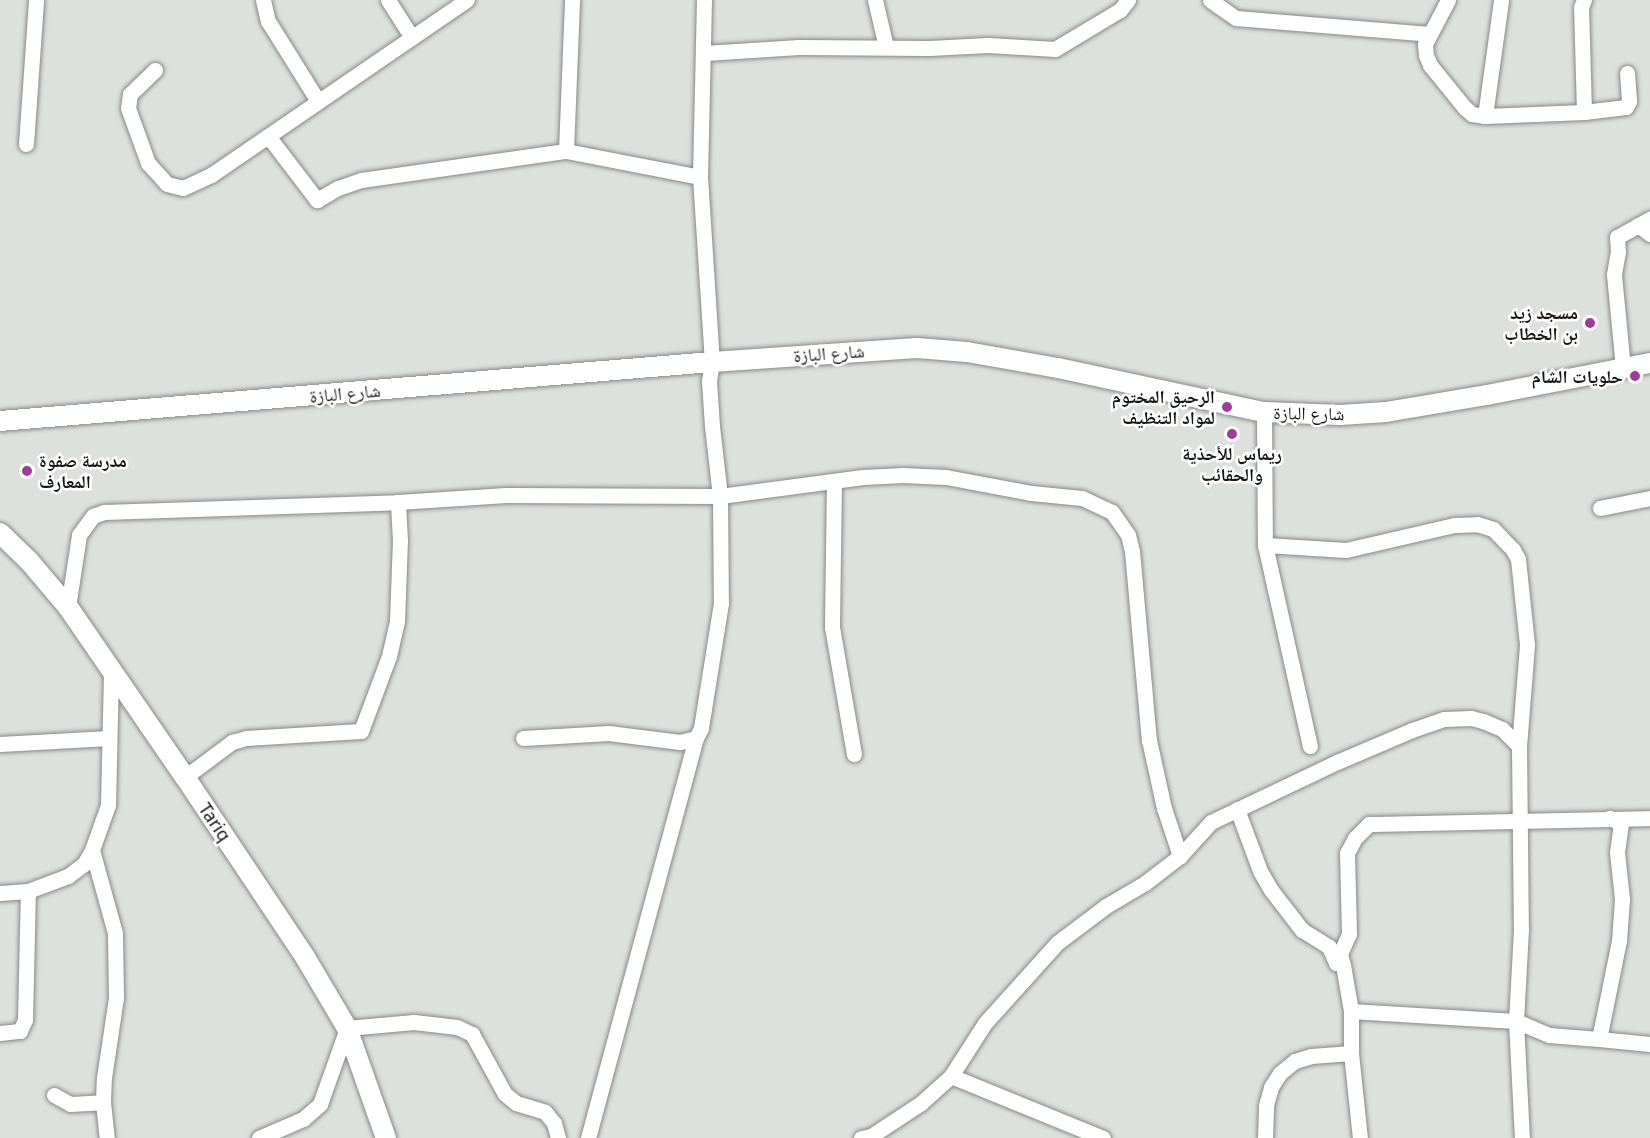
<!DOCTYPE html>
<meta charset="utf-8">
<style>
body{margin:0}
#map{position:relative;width:1650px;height:1138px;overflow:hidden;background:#dce1dd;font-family:"Noto Sans","Noto Naskh Arabic",sans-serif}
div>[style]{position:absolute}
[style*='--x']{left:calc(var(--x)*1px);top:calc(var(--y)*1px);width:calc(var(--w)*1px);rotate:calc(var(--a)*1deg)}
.roads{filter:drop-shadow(0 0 2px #868b87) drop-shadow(0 0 2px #868b87)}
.minor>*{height:15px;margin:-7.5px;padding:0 7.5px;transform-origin:7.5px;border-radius:7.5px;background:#fff}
.major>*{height:20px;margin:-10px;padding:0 10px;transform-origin:10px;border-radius:10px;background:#fff}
.dots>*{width:16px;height:16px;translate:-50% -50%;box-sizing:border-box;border:3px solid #fff;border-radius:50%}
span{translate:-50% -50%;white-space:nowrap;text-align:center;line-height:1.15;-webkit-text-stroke:5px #fff;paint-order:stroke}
.poi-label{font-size:18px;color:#151716;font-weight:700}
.right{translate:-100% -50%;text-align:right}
.left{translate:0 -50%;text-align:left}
.street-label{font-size:18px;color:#151716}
</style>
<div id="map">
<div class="roads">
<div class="minor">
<div style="--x:263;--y:0;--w:22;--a:77"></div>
<div style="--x:268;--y:21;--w:94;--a:58"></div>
<div style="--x:388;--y:0;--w:43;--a:57.4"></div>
<div style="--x:704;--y:0;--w:177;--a:91.3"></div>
<div style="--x:700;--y:177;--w:185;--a:86.3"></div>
<div style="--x:712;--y:362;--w:19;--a:99"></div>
<div style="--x:709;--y:381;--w:45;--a:86.2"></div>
<div style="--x:712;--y:426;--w:70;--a:83.5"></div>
<div style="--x:720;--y:496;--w:144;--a:-7.6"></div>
<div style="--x:863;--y:477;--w:40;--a:-2.9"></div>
<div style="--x:903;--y:475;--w:43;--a:2.7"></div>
<div style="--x:946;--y:477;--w:86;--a:10.7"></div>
<div style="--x:1031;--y:493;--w:51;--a:5.6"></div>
<div style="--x:1082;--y:498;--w:33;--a:25"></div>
<div style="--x:1112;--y:512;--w:28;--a:55"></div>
<div style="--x:1128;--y:535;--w:16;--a:76"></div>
<div style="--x:1132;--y:551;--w:190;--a:84.9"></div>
<div style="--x:1149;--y:740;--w:70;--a:77.6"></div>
<div style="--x:1164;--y:808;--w:51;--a:71.6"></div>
<div style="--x:875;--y:0;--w:48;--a:76.8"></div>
<div style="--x:1210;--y:0;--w:32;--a:35"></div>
<div style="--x:1236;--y:18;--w:194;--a:4.7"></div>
<div style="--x:1448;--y:0;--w:50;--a:117.6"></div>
<div style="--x:1425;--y:44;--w:11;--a:85"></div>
<div style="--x:1426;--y:55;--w:11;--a:68"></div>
<div style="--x:1430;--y:65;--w:55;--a:50.9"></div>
<div style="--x:1465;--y:108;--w:9;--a:41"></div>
<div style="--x:1472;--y:114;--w:13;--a:9"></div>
<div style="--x:1485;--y:116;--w:99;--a:-2.3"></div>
<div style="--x:1584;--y:112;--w:105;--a:-91.6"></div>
<div style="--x:1581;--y:7;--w:8;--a:-67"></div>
<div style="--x:705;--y:53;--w:94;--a:-3.7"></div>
<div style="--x:799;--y:47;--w:130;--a:0.4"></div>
<div style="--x:929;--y:48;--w:59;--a:-2.9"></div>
<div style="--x:988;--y:45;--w:67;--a:3.4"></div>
<div style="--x:1055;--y:49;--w:76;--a:-31"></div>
<div style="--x:1120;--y:10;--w:13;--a:-51"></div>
<div style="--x:155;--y:70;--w:35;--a:136"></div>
<div style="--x:130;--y:94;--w:14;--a:98"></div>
<div style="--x:128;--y:108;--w:59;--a:70"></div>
<div style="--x:148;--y:163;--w:28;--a:48"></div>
<div style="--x:167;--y:184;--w:16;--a:14"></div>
<div style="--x:183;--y:188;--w:31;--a:-25"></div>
<div style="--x:211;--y:175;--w:310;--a:-34.4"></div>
<div style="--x:1584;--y:112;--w:42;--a:-6.8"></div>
<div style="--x:1626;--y:107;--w:7;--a:-63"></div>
<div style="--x:1629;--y:101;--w:28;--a:-94"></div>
<div style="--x:1485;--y:116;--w:117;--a:-82.1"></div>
<div style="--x:268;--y:136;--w:81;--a:52.6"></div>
<div style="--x:317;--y:200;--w:24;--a:-30"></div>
<div style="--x:338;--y:188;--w:24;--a:-19"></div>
<div style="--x:361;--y:180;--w:207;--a:-8.1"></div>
<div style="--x:566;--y:151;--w:136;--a:11"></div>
<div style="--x:26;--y:144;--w:144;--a:-86"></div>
<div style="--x:566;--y:151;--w:151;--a:-87.7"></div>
<div style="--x:1638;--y:225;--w:15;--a:37"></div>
<div style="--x:1623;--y:368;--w:94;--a:-95.5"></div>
<div style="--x:1614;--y:274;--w:22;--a:-80"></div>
<div style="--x:1618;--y:252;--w:15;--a:-94"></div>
<div style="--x:1617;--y:237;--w:38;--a:-29"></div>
<div style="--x:1264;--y:412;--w:133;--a:89.6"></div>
<div style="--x:1265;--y:545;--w:206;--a:77.4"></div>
<div style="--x:834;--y:481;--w:146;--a:90.8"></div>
<div style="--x:832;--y:627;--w:129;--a:80.2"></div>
<div style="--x:1600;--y:508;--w:51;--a:-11.3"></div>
<div style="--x:1265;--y:545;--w:81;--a:3.5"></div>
<div style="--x:1346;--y:550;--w:111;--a:-13"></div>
<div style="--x:1454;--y:525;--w:23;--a:-2"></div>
<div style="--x:1477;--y:524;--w:17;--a:17"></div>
<div style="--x:1493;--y:529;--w:29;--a:46"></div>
<div style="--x:1513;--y:550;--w:10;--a:61"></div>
<div style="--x:1518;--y:559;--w:86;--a:84"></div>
<div style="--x:1527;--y:645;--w:101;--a:94.5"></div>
<div style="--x:1519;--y:746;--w:183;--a:89.4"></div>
<div style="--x:1521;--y:929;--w:92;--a:93.1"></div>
<div style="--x:1516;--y:1021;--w:36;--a:23"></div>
<div style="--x:1549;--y:1035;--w:50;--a:4.6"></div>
<div style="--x:1599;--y:1039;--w:100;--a:-78.5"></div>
<div style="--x:1619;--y:941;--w:42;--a:-85.9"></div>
<div style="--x:1622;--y:899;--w:47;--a:-96.1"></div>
<div style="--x:1617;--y:852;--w:28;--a:-82"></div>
<div style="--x:1621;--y:824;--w:13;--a:-151"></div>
<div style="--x:68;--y:607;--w:73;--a:-81.3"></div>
<div style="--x:79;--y:535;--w:24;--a:-54"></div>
<div style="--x:93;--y:516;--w:12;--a:-20"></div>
<div style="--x:104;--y:512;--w:294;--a:-1.9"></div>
<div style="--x:398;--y:502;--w:108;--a:-3.7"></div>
<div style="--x:506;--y:495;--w:214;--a:0.3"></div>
<div style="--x:720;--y:496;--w:107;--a:89.5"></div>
<div style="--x:721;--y:603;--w:127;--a:99.1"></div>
<div style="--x:701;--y:728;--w:11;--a:117"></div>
<div style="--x:696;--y:738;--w:16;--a:166"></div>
<div style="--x:680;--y:742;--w:72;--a:-172.8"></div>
<div style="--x:609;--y:733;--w:86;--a:176.7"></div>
<div style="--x:0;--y:744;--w:109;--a:-3.2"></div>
<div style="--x:185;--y:777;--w:59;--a:-36.7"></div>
<div style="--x:232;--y:742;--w:15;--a:-16"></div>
<div style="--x:246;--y:738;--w:115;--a:-3.5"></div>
<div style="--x:361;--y:731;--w:80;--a:-69.5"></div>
<div style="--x:389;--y:656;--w:36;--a:-77"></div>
<div style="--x:397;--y:621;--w:80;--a:-87.9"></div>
<div style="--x:400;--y:541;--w:39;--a:-93"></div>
<div style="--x:1237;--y:809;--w:66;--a:69.6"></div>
<div style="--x:1260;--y:871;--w:22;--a:60"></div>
<div style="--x:1271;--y:890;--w:51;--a:52.2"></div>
<div style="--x:1302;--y:930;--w:32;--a:32"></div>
<div style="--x:1329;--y:947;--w:17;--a:66"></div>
<div style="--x:1336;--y:963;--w:7;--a:-45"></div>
<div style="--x:1341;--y:958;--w:7;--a:74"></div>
<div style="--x:1343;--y:965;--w:47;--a:80.1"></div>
<div style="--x:1351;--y:1011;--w:42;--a:90"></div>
<div style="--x:1351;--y:1053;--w:85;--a:84"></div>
<div style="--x:0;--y:893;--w:28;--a:-4"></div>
<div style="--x:28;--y:891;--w:43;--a:-20.6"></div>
<div style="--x:68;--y:876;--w:20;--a:-37"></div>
<div style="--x:84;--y:864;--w:16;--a:-60"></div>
<div style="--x:92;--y:850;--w:48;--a:-70.4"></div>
<div style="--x:108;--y:805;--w:133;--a:-88.7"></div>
<div style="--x:1336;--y:963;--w:32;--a:-66"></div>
<div style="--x:1349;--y:934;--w:81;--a:-91.4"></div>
<div style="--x:1347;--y:853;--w:17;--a:-62"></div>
<div style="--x:1355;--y:838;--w:20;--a:-45"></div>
<div style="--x:1369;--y:824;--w:281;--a:-1.2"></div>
<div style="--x:1351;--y:1011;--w:165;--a:3.5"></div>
<div style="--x:1516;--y:1021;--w:117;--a:87.1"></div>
<div style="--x:0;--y:1033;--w:20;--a:-6"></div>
<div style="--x:20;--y:1031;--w:12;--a:-66"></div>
<div style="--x:25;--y:1020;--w:129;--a:-88.7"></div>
<div style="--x:1599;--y:1039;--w:51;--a:5.6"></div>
<div style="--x:951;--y:1076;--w:164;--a:22.2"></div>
<div style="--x:54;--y:1095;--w:18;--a:29"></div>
<div style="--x:70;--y:1104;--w:33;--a:-3"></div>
<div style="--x:103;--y:1102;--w:24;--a:-88"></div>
<div style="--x:104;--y:1078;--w:81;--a:-81.5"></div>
<div style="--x:116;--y:998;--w:65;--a:-90.9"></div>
<div style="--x:115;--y:933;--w:86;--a:-105.5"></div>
<div style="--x:103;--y:1102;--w:36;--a:84"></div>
<div style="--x:259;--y:1138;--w:48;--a:-23.4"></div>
<div style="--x:303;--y:1119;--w:23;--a:-41"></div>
<div style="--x:320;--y:1104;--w:81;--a:-70.4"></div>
<div style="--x:347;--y:1028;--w:67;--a:-5.1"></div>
<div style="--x:414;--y:1022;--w:43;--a:6.6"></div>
<div style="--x:457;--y:1027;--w:17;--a:25"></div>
<div style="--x:472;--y:1034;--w:68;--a:61.2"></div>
<div style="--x:505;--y:1094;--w:14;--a:39"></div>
<div style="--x:516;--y:1103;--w:30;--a:17"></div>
<div style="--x:545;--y:1112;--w:14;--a:51"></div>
<div style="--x:554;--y:1123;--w:16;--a:75"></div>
<div style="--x:588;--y:1138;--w:414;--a:-74.9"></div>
<div style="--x:861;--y:1138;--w:10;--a:-11"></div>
<div style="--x:871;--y:1136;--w:60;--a:-33.4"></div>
<div style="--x:921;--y:1103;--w:40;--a:-42"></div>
<div style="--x:951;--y:1076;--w:63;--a:-57.3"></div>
<div style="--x:985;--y:1023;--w:108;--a:-48"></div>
<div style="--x:1057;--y:943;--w:61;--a:-37.1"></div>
<div style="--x:1106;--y:906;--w:45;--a:-30.5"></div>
<div style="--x:1145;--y:883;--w:44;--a:-37.6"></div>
<div style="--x:1180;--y:856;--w:46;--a:-47.6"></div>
<div style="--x:1211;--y:822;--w:140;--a:-25.5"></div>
<div style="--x:1337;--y:762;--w:82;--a:-23.1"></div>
<div style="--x:1412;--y:730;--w:34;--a:-19"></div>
<div style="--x:1444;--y:719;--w:27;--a:-2"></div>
<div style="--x:1471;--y:718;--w:12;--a:14"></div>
<div style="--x:1483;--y:721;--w:21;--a:23"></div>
<div style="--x:1502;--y:729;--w:24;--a:45"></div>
<div style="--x:1265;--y:1138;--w:33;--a:-88"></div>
<div style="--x:1266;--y:1105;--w:19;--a:-74"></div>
<div style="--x:1271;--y:1087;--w:17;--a:-57"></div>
<div style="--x:1280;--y:1073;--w:19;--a:-39"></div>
<div style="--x:1295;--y:1061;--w:17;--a:-17"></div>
<div style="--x:1311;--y:1056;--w:40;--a:-4.3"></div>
</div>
<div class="major">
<div style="--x:0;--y:421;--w:714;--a:-4.74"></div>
<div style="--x:712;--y:362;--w:205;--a:-3.9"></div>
<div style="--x:917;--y:348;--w:50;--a:4.6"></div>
<div style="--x:967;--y:352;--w:92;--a:10"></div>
<div style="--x:1058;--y:368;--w:211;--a:12.1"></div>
<div style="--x:1264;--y:412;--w:76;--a:2.3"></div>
<div style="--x:1340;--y:415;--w:46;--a:-3.7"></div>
<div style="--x:1386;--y:412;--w:102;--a:-9.6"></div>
<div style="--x:1487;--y:395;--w:166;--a:-11.1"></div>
<div style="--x:0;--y:533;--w:40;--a:44"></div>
<div style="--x:29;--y:561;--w:60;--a:49.7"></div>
<div style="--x:68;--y:607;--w:206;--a:55.5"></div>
<div style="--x:185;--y:777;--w:216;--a:56.3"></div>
<div style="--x:305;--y:957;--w:82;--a:59.4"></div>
<div style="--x:347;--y:1028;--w:117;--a:70.5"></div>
</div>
</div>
<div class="dots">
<div style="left:1590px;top:323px;background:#a23a9c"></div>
<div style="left:1635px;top:376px;background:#a23a9c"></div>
<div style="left:1227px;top:407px;background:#a23a9c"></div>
<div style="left:1232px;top:434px;background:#a23a9c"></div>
<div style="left:27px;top:471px;background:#a23a9c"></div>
</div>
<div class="poi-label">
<span class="right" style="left:1578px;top:323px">مسجد زيد<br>بن الخطاب</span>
<span class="right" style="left:1623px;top:376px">حلويات الشام</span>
<span class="right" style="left:1215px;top:407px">الرحيق المختوم<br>لمواد التنظيف</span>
<span style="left:1232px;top:464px">ريماس للأحذية<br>والحقائب</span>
<span class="left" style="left:39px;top:471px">مدرسة صفوة<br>المعارف</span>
</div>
<div class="street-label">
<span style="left:829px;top:353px;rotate:-4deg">شارع البازة</span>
<span style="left:345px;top:393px;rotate:-5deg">شارع البازة</span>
<span style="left:1309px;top:413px;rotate:1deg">شارع البازة</span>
<span style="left:215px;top:822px;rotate:56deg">Tariq</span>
</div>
</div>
